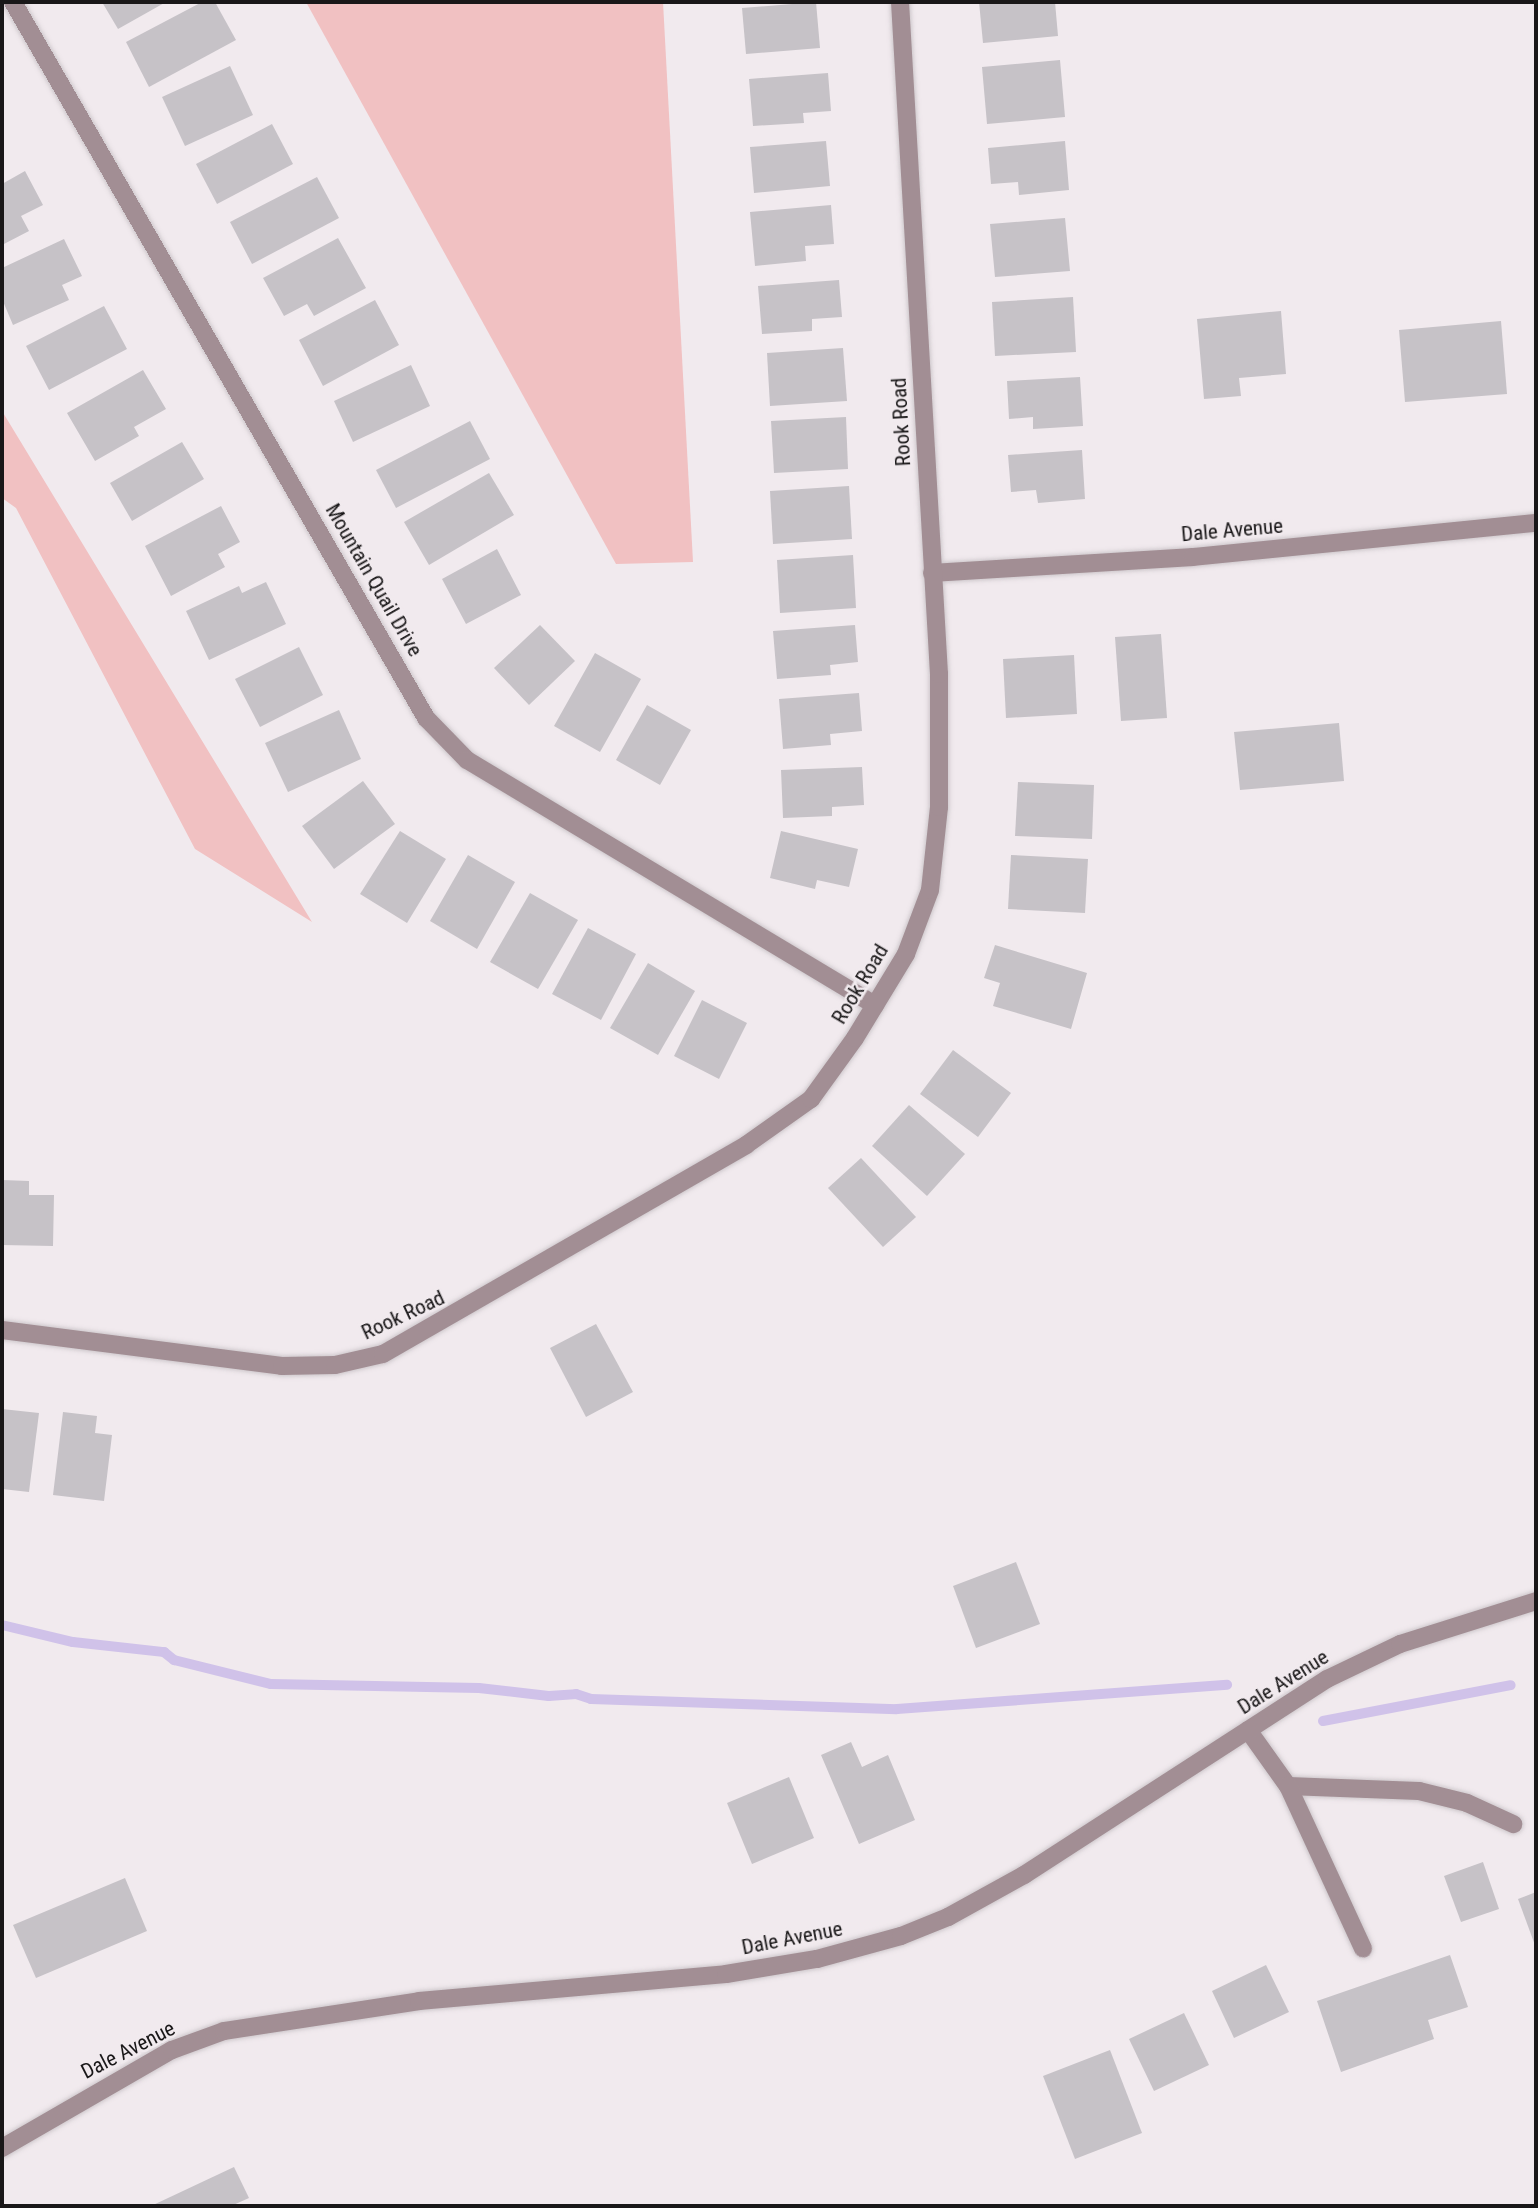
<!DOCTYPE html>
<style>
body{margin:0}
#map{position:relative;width:1538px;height:2208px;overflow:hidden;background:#f1eaee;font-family:"Roboto Condensed",sans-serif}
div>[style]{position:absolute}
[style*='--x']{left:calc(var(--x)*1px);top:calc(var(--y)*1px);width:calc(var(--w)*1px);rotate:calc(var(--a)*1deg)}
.green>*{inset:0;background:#f1c1c2}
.stream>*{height:10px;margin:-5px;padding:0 5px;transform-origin:5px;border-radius:5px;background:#d0c2e9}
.building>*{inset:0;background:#c6c2c7}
.roads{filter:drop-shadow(0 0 2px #cec8cc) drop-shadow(0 0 2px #cec8cc)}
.lane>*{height:18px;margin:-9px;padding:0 9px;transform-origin:9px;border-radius:9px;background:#a28e94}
.street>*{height:18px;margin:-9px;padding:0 9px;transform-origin:9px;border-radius:9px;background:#a28e94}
span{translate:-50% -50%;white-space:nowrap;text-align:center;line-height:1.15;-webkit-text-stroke:5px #f1eaee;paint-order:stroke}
.street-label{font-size:21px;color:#191718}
.frame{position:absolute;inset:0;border:4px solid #191718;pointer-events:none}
</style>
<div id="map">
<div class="green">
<div style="clip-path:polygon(306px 2px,663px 2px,693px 562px,616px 564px)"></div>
<div style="clip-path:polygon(2px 411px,312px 922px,195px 849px,16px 508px,2px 498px)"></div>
</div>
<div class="stream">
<div style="--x:2;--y:1625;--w:73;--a:13.5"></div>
<div style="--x:73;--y:1642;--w:92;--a:6.3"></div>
<div style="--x:164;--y:1652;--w:13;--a:39"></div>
<div style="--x:174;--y:1660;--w:100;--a:13.9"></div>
<div style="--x:271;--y:1684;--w:208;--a:1.1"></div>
<div style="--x:479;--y:1688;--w:70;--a:6.5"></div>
<div style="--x:549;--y:1696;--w:27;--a:-4"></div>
<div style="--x:576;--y:1694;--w:16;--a:18"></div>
<div style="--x:591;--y:1699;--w:306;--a:1.9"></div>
<div style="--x:897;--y:1709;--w:331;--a:-4.2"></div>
<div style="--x:1323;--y:1721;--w:191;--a:-10.8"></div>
</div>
<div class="building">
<div style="clip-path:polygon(102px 2px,166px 2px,118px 29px)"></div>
<div style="clip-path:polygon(202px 2px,215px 2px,236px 40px,149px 87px,126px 42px)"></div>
<div style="clip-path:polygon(816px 2px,820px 48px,746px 54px,742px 8px)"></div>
<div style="clip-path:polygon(979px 2px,1055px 2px,1058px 36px,983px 43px)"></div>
<div style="clip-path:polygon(1060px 60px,1065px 117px,987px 124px,982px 67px)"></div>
<div style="clip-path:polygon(230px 66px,253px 115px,185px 146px,162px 97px)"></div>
<div style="clip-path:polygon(828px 73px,831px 111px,803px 113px,804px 123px,753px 126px,749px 79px)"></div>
<div style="clip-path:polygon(272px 124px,293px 164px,217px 204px,196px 164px)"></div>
<div style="clip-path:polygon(826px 141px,830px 186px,754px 193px,750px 147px)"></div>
<div style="clip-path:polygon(1065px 141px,1069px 190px,1019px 195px,1018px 182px,991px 184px,988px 148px)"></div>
<div style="clip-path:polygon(25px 171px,43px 205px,21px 216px,29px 231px,2px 245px,2px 184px)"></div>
<div style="clip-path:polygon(317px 177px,339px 218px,252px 264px,230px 222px)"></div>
<div style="clip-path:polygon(831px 205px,834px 244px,805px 246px,806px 261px,755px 266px,750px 212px)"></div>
<div style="clip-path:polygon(1065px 218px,1070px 271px,995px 277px,990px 224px)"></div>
<div style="clip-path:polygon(338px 238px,366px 288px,314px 316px,307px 304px,284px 316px,263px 278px)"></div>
<div style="clip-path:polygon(64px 239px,82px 276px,62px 285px,69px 300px,13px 325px,2px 299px,2px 268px)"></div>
<div style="clip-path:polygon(839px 280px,842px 317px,812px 319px,812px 331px,762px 334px,758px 286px)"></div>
<div style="clip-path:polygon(1073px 297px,1076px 352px,995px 356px,992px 302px)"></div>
<div style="clip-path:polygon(375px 300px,399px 345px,323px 386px,299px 340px)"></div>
<div style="clip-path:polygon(104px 306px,127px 349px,49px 390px,26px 346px)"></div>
<div style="clip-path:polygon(1281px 311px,1286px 374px,1239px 378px,1241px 396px,1204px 399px,1197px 319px)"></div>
<div style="clip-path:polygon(1501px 321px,1507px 394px,1405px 402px,1399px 330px)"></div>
<div style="clip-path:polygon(843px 348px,847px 401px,770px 406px,767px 353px)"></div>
<div style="clip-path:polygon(411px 365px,430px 406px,353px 442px,334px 401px)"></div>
<div style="clip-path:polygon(143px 370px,166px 409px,134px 427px,139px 436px,95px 461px,67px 413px)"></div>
<div style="clip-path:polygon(1080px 377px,1083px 426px,1033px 429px,1033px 417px,1009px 419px,1007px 381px)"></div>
<div style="clip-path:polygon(846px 417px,848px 469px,774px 473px,771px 421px)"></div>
<div style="clip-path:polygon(470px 421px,490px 459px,396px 508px,376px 470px)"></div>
<div style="clip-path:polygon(182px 442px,204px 479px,132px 521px,110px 483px)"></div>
<div style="clip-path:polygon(1082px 450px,1085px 499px,1038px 503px,1036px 490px,1011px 492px,1008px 455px)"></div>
<div style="clip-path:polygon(489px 473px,514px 515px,429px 565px,404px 522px)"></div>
<div style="clip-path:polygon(849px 486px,852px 539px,773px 544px,770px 491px)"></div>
<div style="clip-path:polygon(221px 506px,240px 542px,218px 554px,225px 567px,171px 596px,145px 546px)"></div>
<div style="clip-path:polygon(497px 549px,521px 595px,466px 624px,442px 579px)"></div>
<div style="clip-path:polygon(853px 555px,856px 608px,780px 613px,777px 560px)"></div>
<div style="clip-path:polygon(266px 582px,286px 624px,209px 660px,186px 611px,239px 586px,242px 593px)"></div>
<div style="clip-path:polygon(540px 625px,575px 661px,529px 705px,494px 668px)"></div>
<div style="clip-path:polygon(855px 625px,858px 662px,830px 665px,831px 675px,777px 679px,773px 631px)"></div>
<div style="clip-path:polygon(1161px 634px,1167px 718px,1121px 721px,1115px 637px)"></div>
<div style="clip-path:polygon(299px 647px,323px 695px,260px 727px,235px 679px)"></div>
<div style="clip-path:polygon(595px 653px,641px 679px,600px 752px,554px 726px)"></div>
<div style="clip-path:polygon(1074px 655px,1077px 714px,1006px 718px,1003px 659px)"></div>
<div style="clip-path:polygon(859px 693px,862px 731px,830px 734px,831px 745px,783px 749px,779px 699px)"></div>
<div style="clip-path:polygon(647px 705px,691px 730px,660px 785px,616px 760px)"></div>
<div style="clip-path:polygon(339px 710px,361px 759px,288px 792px,265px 743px)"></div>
<div style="clip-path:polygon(1339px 723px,1344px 781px,1240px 790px,1234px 732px)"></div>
<div style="clip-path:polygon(862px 767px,864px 805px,832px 807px,832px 816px,783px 818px,781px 770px)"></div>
<div style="clip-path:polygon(363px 781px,395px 824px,334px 869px,302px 826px)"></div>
<div style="clip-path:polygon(1018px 782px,1094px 785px,1092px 839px,1015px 836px)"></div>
<div style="clip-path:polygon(400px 831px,446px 859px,407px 923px,360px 894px)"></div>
<div style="clip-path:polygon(781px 831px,858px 849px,849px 887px,817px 880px,815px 889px,770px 878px)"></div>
<div style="clip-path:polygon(468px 855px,515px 882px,477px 949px,430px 921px)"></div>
<div style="clip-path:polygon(1011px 855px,1088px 859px,1085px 913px,1008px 909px)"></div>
<div style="clip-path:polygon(530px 893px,578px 920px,538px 989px,490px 962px)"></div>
<div style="clip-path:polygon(588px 928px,636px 954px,601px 1020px,552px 994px)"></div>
<div style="clip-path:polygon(995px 945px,1087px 973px,1071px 1029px,993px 1006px,1000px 983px,984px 978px)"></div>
<div style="clip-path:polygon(648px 963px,695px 991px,658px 1055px,610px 1028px)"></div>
<div style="clip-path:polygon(702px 1000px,747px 1023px,719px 1079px,674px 1056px)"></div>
<div style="clip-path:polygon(953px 1050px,1011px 1093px,978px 1137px,920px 1094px)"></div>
<div style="clip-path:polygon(909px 1105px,965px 1154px,927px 1196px,872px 1146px)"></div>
<div style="clip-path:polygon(861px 1158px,916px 1217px,883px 1247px,828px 1188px)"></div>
<div style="clip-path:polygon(2px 1180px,29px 1181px,29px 1195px,54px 1195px,53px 1246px,2px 1245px)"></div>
<div style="clip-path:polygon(596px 1324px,633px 1392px,586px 1417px,550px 1348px)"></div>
<div style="clip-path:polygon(2px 1409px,39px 1413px,29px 1492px,2px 1489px)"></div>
<div style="clip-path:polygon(63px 1412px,97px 1416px,95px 1433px,112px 1435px,104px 1501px,53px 1495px)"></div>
<div style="clip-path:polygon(1016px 1562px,1040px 1624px,976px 1648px,953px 1586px)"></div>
<div style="clip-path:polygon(851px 1742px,862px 1767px,888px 1755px,915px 1820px,859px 1844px,821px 1755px)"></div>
<div style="clip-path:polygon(789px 1777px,814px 1838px,752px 1864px,727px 1803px)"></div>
<div style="clip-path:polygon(1483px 1862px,1499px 1909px,1461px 1922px,1444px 1876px)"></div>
<div style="clip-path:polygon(125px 1878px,147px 1931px,36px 1978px,13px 1925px)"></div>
<div style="clip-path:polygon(1536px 1892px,1536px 1948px,1518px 1899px)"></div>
<div style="clip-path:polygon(1450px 1955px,1468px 2007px,1428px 2020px,1434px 2039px,1341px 2072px,1317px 2001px)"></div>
<div style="clip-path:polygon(1266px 1965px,1289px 2012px,1234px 2038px,1212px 1991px)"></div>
<div style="clip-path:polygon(1184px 2013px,1209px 2065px,1154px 2091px,1129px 2039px)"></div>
<div style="clip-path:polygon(1110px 2050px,1142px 2133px,1075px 2159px,1043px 2076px)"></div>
<div style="clip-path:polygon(234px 2167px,249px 2198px,231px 2206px,151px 2206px)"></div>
</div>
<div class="roads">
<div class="lane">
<div style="--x:1248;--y:1730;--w:69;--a:54.5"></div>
<div style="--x:1288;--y:1786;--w:131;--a:2.2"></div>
<div style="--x:1419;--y:1791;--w:49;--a:14"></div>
<div style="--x:1467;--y:1803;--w:51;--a:24.5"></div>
<div style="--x:1288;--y:1786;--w:179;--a:65.2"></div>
</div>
<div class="street">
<div style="--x:13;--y:2;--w:827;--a:60.02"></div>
<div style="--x:426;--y:718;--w:59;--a:45.7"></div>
<div style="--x:467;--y:760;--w:476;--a:31"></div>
<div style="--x:932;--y:573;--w:261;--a:-3.5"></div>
<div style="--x:1193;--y:557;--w:345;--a:-5.7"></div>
<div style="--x:2;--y:1330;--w:282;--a:7.3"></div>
<div style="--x:282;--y:1366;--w:53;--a:-1.1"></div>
<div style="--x:335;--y:1365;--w:49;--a:-12.9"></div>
<div style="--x:383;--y:1354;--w:419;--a:-29.9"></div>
<div style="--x:746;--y:1145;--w:80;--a:-35.3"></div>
<div style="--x:811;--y:1099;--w:75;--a:-54.2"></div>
<div style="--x:855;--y:1038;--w:98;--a:-58.7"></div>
<div style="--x:906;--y:954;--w:68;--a:-69.4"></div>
<div style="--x:930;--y:890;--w:83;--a:-83.8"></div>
<div style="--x:939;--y:807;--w:133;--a:-90"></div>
<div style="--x:939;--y:674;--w:673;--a:-93.32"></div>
<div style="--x:2;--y:2148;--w:196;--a:-30"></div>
<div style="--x:172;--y:2050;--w:55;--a:-20.1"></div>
<div style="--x:224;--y:2031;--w:197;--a:-8.7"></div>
<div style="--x:419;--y:2001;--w:308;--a:-5"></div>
<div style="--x:726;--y:1974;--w:92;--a:-9.4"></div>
<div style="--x:817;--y:1959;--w:87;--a:-15.3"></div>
<div style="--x:901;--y:1936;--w:51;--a:-22"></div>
<div style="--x:948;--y:1917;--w:87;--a:-28.9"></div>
<div style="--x:1024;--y:1875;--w:361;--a:-32.9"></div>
<div style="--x:1327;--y:1679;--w:81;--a:-25.6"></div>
<div style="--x:1400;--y:1644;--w:143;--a:-17.5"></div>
</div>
</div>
<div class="street-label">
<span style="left:901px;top:422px;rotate:-93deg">Rook Road</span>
<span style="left:1232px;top:530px;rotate:-5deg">Dale Avenue</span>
<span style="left:374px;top:580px;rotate:60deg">Mountain Quail Drive</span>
<span style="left:860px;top:984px;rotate:-59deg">Rook Road</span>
<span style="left:403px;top:1315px;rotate:-25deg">Rook Road</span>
<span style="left:1283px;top:1682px;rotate:-32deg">Dale Avenue</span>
<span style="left:792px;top:1938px;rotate:-11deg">Dale Avenue</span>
<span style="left:128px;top:2050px;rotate:-27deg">Dale Avenue</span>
</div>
<div class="frame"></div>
</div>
